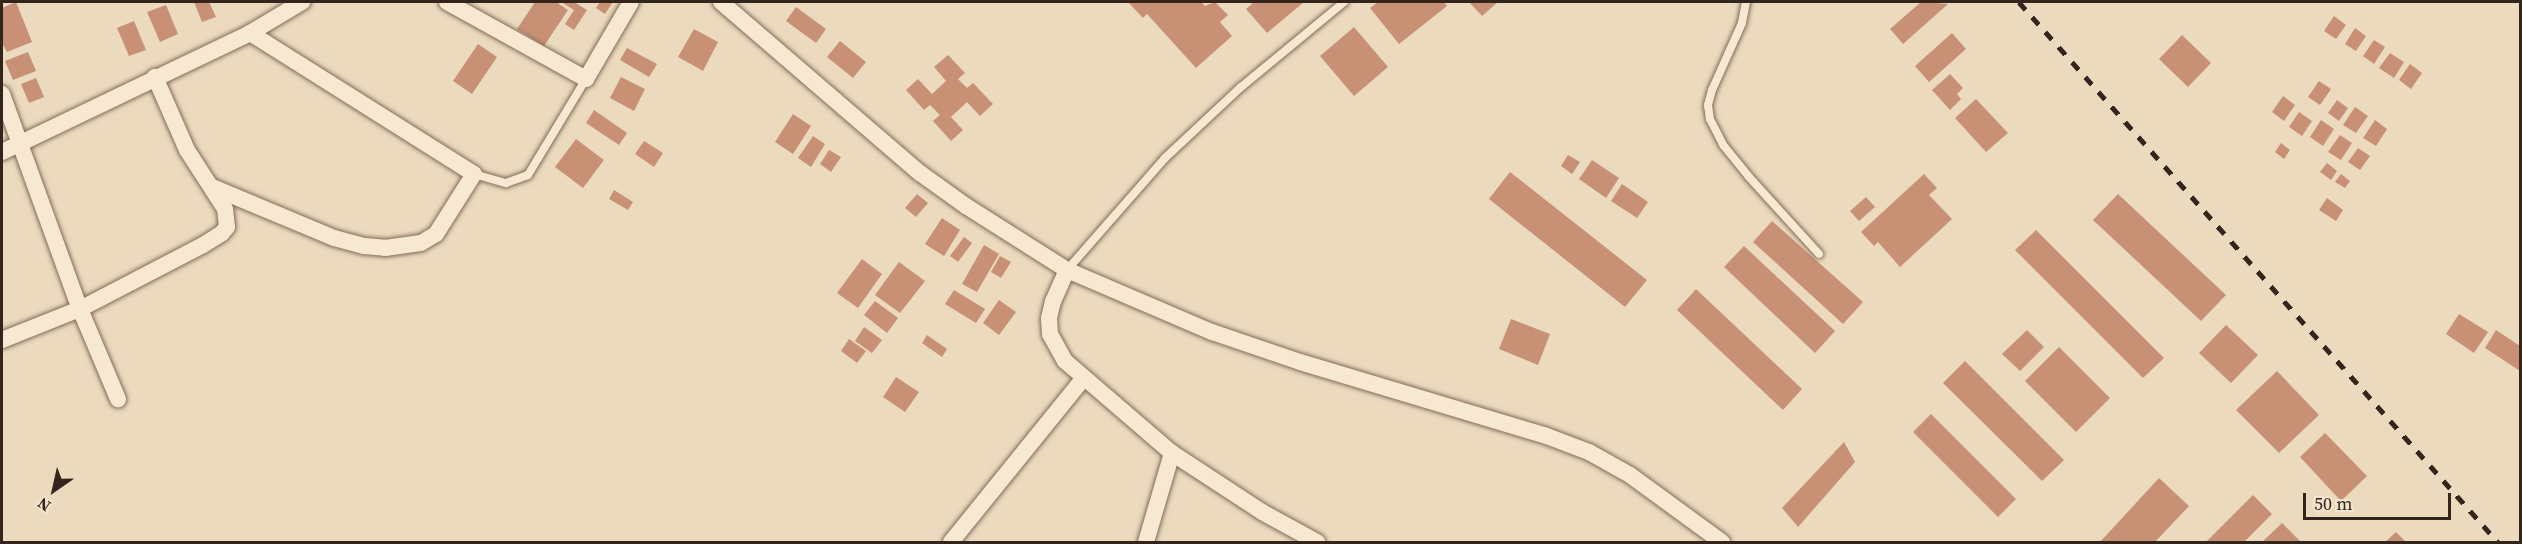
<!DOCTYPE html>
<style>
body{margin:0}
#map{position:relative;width:2522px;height:544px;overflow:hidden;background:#ebdabe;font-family:"Source Serif 4",serif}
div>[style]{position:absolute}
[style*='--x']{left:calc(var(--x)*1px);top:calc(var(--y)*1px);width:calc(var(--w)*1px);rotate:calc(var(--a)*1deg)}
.building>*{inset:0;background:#c89175}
.roads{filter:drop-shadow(0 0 2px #836b58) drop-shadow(0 0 2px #836b58)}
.service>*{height:8px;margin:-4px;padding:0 4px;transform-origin:4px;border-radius:4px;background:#f7e8d1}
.minor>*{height:16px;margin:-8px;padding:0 8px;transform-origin:8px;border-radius:8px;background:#f7e8d1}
.rail>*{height:4.5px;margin-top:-2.25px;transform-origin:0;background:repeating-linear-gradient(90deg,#33251c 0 10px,transparent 0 20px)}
span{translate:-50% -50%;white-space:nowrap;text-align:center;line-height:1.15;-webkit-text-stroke:4.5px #f3e5cd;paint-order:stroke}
.frame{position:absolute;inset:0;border:3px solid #33251c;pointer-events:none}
.north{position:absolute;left:24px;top:460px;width:60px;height:60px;-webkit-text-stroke:4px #f3e5cd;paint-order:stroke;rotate:214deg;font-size:16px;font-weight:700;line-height:24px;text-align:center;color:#33251c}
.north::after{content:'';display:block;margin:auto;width:21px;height:27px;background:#33251c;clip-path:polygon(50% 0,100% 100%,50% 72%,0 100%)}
.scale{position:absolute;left:2303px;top:493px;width:148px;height:27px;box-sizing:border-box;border:3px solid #33251c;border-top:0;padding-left:8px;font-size:18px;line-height:21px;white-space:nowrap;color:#33251c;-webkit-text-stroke:4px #f3e5cd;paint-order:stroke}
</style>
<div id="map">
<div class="building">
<div style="clip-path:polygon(16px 2px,32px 42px,7px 52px,2px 43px,2px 8px)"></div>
<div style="clip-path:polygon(194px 2px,209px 2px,216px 17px,202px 22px)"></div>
<div style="clip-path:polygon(535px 2px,556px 2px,568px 10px,544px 46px,517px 29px)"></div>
<div style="clip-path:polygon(561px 2px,574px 2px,587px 10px,574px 30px,565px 24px,574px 10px)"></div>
<div style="clip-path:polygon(600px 2px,613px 2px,605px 14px,596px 8px)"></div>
<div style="clip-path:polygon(1128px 2px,1201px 2px,1205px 6px,1215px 2px,1228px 15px,1220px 22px,1232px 36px,1196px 68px,1147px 14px,1143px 18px)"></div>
<div style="clip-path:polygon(1254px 2px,1304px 2px,1267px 33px,1246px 9px)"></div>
<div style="clip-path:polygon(1378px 2px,1444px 2px,1447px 6px,1399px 44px,1370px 8px)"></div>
<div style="clip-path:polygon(1469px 2px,1498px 2px,1482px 16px)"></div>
<div style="clip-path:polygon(1921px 2px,1948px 4px,1903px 44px,1890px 29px)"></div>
<div style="clip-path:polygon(166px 5px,178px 34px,160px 42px,147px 12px)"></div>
<div style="clip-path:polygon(796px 7px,826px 29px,816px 43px,786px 21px)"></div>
<div style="clip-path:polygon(2334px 16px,2346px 25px,2336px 39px,2324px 31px)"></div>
<div style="clip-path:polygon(134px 21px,146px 50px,129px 56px,117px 28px)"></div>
<div style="clip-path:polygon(1354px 27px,1388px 67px,1354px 96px,1320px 56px)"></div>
<div style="clip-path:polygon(2355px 28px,2366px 36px,2356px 51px,2345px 44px)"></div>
<div style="clip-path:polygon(694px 29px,718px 42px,703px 71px,678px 57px)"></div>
<div style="clip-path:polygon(1952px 33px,1966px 49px,1929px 82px,1915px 66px)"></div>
<div style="clip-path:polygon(2182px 35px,2211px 63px,2188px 87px,2159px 59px)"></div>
<div style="clip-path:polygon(2374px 40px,2385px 47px,2374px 64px,2363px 56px)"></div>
<div style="clip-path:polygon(840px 41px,866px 62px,853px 78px,827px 57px)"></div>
<div style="clip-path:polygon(478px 44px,497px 57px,472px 94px,453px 81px)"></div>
<div style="clip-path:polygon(627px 48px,657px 64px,649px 77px,620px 60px)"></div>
<div style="clip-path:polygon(28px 52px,36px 71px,13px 80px,5px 61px)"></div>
<div style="clip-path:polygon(2390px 53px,2404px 62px,2394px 78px,2379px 68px)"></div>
<div style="clip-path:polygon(948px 55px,965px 73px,958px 79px,967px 88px,973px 83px,993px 104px,980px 116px,967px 102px,951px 117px,963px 130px,951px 141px,933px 121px,940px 115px,930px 105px,924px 110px,906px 90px,918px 79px,932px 94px,946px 81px,934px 67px)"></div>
<div style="clip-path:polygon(2410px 64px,2422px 73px,2411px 89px,2399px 80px)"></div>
<div style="clip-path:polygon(1950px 74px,1963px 88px,1957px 94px,1961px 99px,1950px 110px,1932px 90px)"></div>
<div style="clip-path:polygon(621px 77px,645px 89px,634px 111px,610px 98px)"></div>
<div style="clip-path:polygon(36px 78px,44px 97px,29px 103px,21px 84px)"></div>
<div style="clip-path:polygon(2319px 81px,2331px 89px,2320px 105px,2308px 97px)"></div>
<div style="clip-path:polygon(2283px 96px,2295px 105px,2284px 121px,2272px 112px)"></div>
<div style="clip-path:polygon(1976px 99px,2008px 133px,1986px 152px,1955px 118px)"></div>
<div style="clip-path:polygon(2337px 100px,2348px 108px,2339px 121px,2328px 113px)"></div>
<div style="clip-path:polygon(2355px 107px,2368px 116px,2356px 133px,2343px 125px)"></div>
<div style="clip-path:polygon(594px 110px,627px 133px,619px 145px,586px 123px)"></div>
<div style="clip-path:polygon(2299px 112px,2312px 121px,2302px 136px,2289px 127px)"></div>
<div style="clip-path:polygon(793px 114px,811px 126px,793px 154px,775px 142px)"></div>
<div style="clip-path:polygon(2321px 120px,2334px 129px,2323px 146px,2310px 137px)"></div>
<div style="clip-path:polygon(2375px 120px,2387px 129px,2376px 146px,2363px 138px)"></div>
<div style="clip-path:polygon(2340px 135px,2352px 143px,2341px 160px,2328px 152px)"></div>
<div style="clip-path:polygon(813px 136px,825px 144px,811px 167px,798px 158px)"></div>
<div style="clip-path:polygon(576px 139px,604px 160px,583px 188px,555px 167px)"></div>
<div style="clip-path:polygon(644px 141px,663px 153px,654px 167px,635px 154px)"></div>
<div style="clip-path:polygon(2281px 143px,2290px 150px,2284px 159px,2275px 152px)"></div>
<div style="clip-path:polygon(2358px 148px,2370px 156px,2360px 170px,2348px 162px)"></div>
<div style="clip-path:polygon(829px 150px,841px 157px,831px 172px,820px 164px)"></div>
<div style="clip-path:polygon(1568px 155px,1580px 162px,1572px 174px,1561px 166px)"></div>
<div style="clip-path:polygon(1592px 160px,1619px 178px,1606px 198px,1579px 179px)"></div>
<div style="clip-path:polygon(2327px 163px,2337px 171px,2331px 180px,2320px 172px)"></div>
<div style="clip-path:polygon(1510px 172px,1647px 280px,1625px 307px,1489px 199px)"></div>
<div style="clip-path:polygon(1924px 174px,1937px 188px,1929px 195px,1952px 219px,1900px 267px,1878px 242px,1874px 246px,1861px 232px)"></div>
<div style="clip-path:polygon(2341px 174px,2350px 181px,2345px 188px,2335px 182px)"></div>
<div style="clip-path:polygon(1622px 184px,1648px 202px,1637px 218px,1611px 201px)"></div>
<div style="clip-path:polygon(614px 190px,633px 202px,628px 210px,609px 199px)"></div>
<div style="clip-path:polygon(917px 194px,928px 203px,916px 217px,905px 208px)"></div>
<div style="clip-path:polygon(2118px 194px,2226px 295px,2201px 321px,2093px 220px)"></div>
<div style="clip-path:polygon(1866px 197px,1875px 207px,1859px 221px,1850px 211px)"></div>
<div style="clip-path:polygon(2327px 198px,2343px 210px,2336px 221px,2319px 210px)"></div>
<div style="clip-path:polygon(942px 218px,960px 230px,944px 256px,925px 244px)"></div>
<div style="clip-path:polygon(1772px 221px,1863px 302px,1843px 324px,1753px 242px)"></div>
<div style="clip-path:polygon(2036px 230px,2164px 358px,2143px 378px,2015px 250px)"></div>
<div style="clip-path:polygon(964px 237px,972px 243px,958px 262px,950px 256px)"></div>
<div style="clip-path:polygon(984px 245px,999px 254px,977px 292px,962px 284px)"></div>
<div style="clip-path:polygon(1744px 246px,1835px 331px,1815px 353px,1724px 267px)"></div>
<div style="clip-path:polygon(1000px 256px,1011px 262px,1001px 278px,991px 272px)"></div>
<div style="clip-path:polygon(862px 259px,882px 274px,858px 308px,837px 293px)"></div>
<div style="clip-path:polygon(899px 262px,925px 281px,900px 313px,875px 295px)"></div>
<div style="clip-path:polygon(1696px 289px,1802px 389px,1783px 410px,1677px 310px)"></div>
<div style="clip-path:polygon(954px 290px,985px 309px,976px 323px,945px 304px)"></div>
<div style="clip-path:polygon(999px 300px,1016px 312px,999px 335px,983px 323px)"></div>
<div style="clip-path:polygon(875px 301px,898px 318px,887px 333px,864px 315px)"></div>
<div style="clip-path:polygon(2459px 314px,2488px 332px,2474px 353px,2446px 334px)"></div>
<div style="clip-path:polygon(1511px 319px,1550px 334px,1538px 365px,1499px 349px)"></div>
<div style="clip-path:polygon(2226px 325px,2258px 355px,2231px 383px,2199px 353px)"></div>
<div style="clip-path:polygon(864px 327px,882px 340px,872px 353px,855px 341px)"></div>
<div style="clip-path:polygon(2027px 330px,2044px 347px,2020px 371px,2002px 354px)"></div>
<div style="clip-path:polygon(2496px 330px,2520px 346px,2520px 371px,2485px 348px)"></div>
<div style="clip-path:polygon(927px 335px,947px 349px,942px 357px,922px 343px)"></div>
<div style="clip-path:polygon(849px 339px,866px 351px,857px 363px,841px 351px)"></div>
<div style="clip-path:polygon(2059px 347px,2110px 398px,2076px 432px,2025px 381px)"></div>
<div style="clip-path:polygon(1965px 361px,2064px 460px,2042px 481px,1943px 383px)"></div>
<div style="clip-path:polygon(2277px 371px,2319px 415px,2279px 453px,2236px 410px)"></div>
<div style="clip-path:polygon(896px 377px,919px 392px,905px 412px,883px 397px)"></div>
<div style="clip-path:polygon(1931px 414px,2016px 499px,1998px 517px,1913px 432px)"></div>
<div style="clip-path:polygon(2325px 433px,2367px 476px,2341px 501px,2300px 457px)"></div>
<div style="clip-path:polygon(1844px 442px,1855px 462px,1798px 527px,1782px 508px)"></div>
<div style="clip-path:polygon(2159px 478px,2189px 506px,2155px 542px,2100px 542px)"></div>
<div style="clip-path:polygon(2253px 495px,2272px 514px,2244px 542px,2206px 542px)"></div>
<div style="clip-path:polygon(2282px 523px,2301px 542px,2262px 542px)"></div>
<div style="clip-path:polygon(2396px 532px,2406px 542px,2385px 542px)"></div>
</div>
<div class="roads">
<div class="service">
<div style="--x:1746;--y:2;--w:21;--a:101"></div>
<div style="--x:1742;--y:23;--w:73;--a:114.1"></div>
<div style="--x:1712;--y:90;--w:16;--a:105"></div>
<div style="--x:1708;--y:105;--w:14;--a:82"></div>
<div style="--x:1710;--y:119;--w:30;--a:63"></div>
<div style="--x:1724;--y:146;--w:40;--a:51"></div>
<div style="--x:1749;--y:177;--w:104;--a:47.7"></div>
<div style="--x:474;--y:174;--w:33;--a:16"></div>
<div style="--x:506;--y:183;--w:23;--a:-20"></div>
<div style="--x:528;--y:175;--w:112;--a:-58.9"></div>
<div style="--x:1067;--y:270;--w:149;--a:-48.8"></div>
<div style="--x:1165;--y:158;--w:104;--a:-43.1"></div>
<div style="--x:1241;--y:87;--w:134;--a:-39.5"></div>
</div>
<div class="minor">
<div style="--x:447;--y:2;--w:159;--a:29"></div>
<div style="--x:586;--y:79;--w:89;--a:-59.7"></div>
<div style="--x:721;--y:2;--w:262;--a:40.7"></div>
<div style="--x:920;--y:173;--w:57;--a:35.7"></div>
<div style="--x:966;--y:206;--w:120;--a:32.4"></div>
<div style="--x:1067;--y:270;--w:158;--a:23.2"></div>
<div style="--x:1212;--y:332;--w:93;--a:18.8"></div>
<div style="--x:1300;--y:362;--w:255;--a:16.7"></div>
<div style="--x:1544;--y:435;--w:48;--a:20.7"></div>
<div style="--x:1589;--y:452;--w:47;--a:29.3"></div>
<div style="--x:1630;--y:475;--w:114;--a:36.1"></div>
<div style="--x:2;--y:94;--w:229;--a:70.1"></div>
<div style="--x:80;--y:309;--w:98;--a:67.1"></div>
<div style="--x:2;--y:152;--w:275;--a:-25.6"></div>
<div style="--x:250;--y:33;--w:61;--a:-30.8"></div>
<div style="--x:212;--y:187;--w:132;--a:22.7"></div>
<div style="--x:334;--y:238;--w:31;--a:15"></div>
<div style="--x:364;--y:246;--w:21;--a:5"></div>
<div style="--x:385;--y:248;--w:36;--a:-8"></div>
<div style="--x:421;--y:243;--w:17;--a:-31"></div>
<div style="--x:436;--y:234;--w:71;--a:-57.7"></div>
<div style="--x:474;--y:174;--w:265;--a:-147.8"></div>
<div style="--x:1067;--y:270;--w:34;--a:114"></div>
<div style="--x:1053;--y:301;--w:18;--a:103"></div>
<div style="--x:1049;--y:319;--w:15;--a:86"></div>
<div style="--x:1050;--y:334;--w:31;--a:61"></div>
<div style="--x:1065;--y:361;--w:141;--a:40.7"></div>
<div style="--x:1172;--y:453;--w:108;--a:33.2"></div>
<div style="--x:1262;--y:512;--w:63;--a:28.6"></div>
<div style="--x:2;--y:340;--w:84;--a:-21.7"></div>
<div style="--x:80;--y:309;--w:139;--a:-27.5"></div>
<div style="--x:203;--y:245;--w:22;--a:-32"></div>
<div style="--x:222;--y:233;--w:8;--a:-50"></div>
<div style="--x:227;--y:227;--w:18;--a:-96"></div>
<div style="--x:225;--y:209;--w:70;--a:-122.8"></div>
<div style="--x:187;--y:150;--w:80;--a:-113.7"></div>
<div style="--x:951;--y:542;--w:210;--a:-51"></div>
<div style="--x:1146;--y:542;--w:93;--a:-73.7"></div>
</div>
</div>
<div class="rail">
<div style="--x:2019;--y:2;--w:722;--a:48.43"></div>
</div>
<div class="frame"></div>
<div class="north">N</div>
<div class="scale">50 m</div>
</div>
